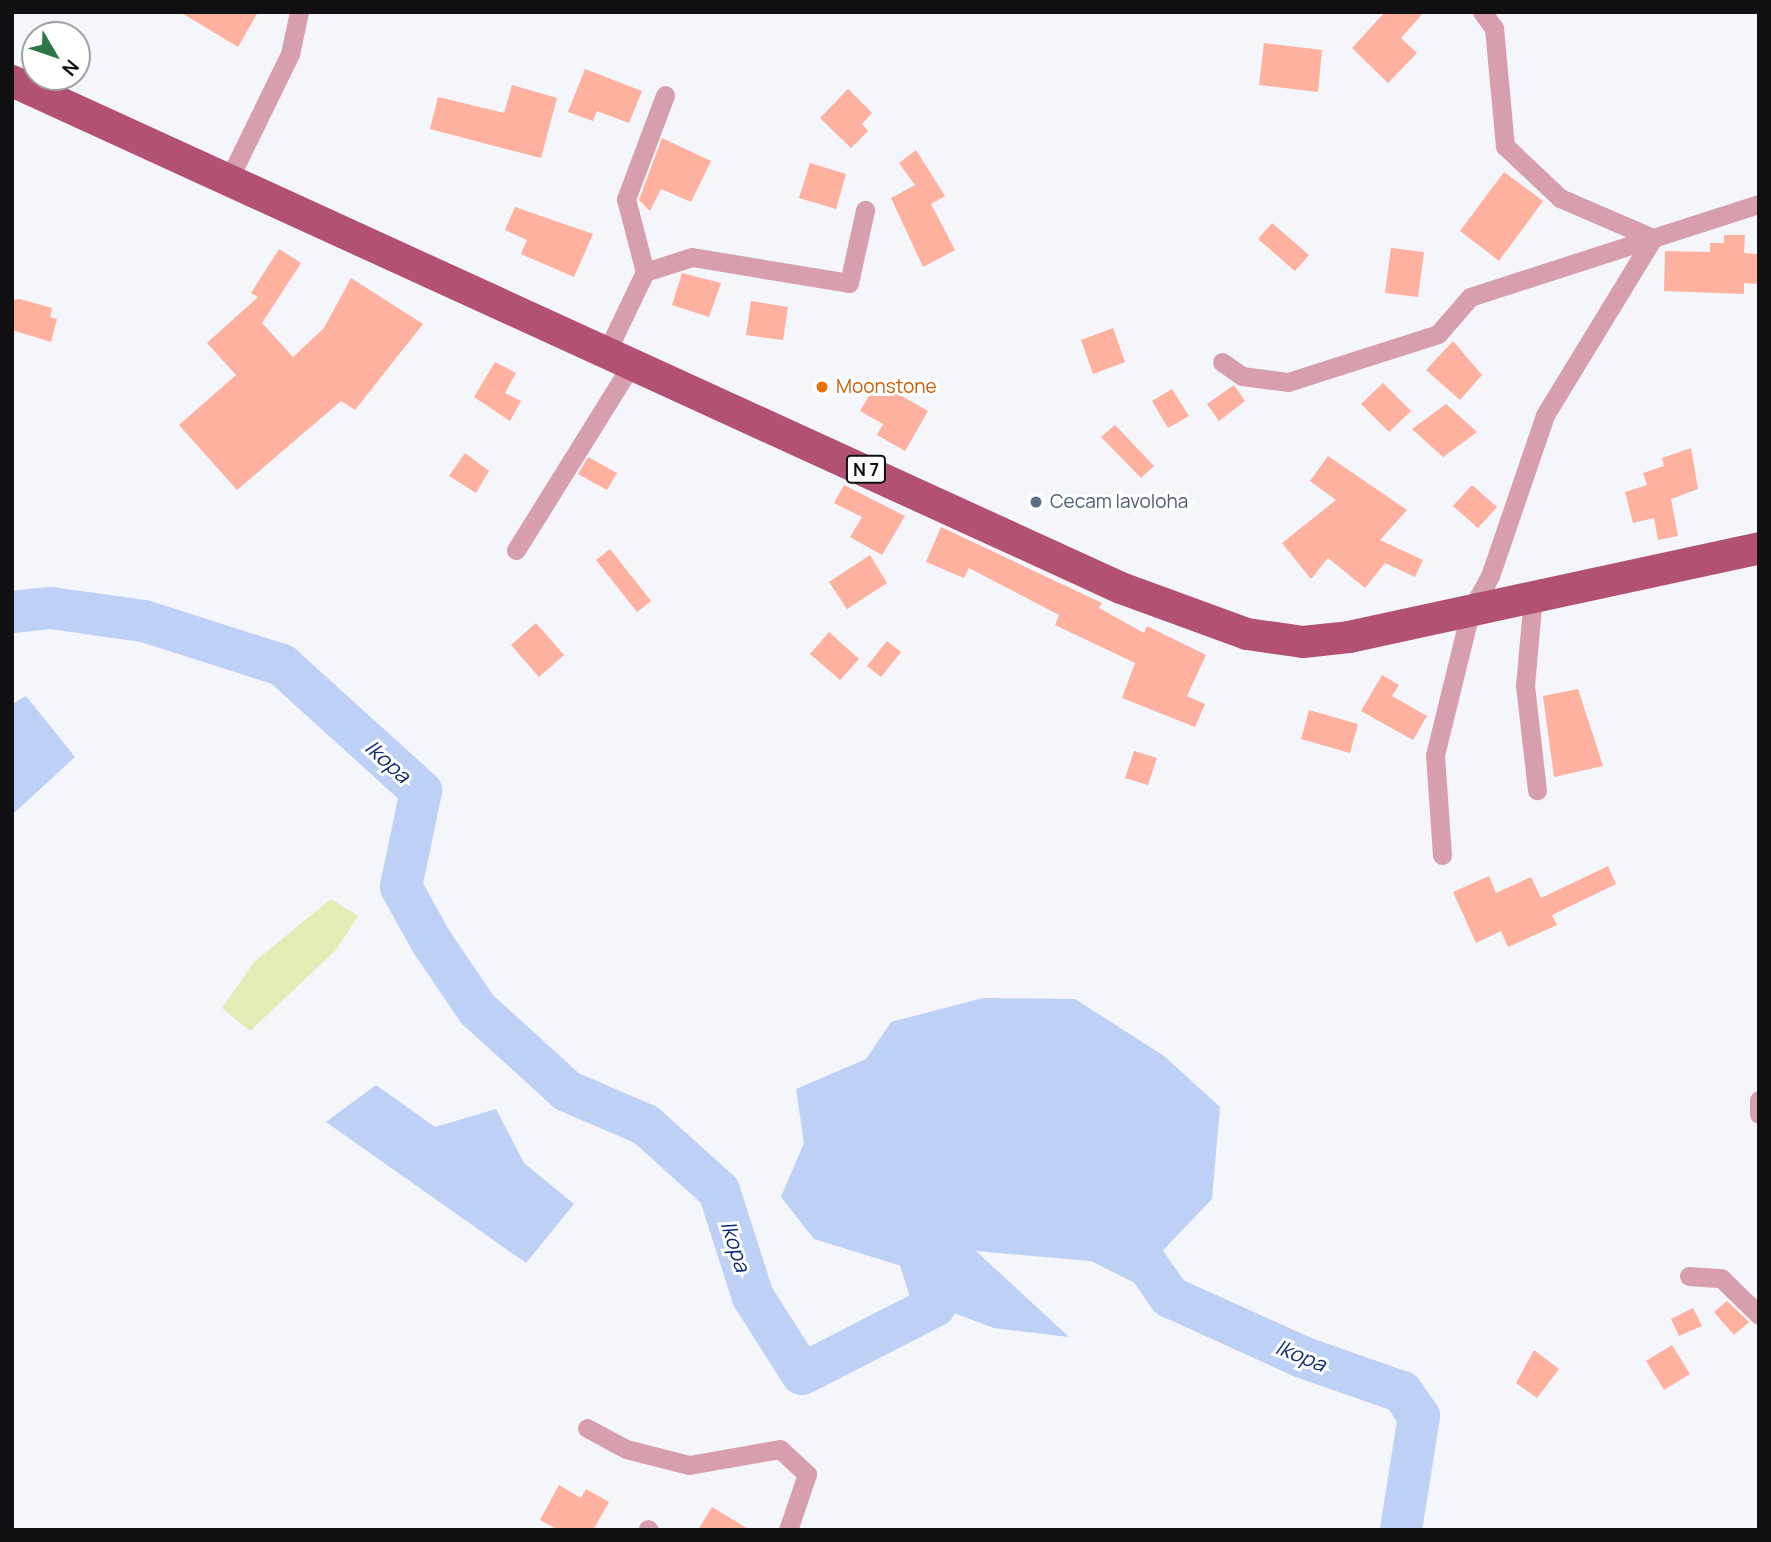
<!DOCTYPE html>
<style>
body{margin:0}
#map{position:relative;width:1771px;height:1542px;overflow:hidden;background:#f5f5fc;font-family:Manrope,sans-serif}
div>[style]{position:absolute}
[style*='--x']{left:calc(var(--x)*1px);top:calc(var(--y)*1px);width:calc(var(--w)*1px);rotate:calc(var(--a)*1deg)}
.green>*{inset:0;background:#e1edb5}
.water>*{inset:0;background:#bdd0f6}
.river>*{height:42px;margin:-21px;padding:0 21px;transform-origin:21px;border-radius:21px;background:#bdd0f6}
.building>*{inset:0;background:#feb19f}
.minor>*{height:19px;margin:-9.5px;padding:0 9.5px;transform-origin:9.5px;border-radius:9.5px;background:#d79fae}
.primary>*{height:32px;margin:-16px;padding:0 16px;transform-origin:16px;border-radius:16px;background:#b35173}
.dots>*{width:19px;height:19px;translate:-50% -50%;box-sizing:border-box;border:4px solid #fff;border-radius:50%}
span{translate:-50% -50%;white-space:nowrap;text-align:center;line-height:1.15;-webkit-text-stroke:6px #fff;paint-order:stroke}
.shield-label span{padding:2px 5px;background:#fff;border:2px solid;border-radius:5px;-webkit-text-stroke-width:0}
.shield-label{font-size:18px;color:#101012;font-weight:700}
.food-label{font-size:19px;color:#c56008}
.left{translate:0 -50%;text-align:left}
.service-label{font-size:19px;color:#4e5e75}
.water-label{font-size:21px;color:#0f2b70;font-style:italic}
.frame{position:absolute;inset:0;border:14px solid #101012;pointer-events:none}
.north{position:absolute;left:21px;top:21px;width:70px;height:70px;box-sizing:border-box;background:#fff;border:2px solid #9f9fa0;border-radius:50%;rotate:129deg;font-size:19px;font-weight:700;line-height:28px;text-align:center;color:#101012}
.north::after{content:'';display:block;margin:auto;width:24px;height:32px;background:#2c7644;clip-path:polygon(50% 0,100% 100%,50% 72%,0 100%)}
</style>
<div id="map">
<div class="green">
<div style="clip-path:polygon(331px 899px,358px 916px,336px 950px,250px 1031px,222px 1008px,254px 962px)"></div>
</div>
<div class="water">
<div style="clip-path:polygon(26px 696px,75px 757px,12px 815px,12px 704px)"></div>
<div style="clip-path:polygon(983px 998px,1075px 999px,1164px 1056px,1220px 1107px,1212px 1199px,1148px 1266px,976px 1251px,1069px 1337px,994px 1328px,935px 1306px,905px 1267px,814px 1239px,781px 1197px,804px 1143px,796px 1089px,866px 1059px,891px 1022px)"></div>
<div style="clip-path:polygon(376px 1085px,435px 1127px,496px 1109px,524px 1163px,574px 1204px,526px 1263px,326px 1122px)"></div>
</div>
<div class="river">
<div style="--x:12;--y:612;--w:39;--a:-6"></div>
<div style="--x:51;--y:608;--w:94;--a:8"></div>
<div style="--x:144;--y:621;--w:145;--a:17.7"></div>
<div style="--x:282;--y:665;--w:188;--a:42.2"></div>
<div style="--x:421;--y:791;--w:98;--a:101.8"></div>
<div style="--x:401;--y:887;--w:62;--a:60.9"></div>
<div style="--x:431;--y:941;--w:82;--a:55.9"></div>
<div style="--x:477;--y:1009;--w:122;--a:42.3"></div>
<div style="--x:567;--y:1091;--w:86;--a:23.3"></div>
<div style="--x:646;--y:1125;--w:98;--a:42.1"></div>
<div style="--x:719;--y:1191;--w:111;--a:72.2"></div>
<div style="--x:753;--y:1297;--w:91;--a:57.5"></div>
<div style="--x:802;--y:1374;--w:149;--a:-27.1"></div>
<div style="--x:935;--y:1306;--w:56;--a:-107.8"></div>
<div style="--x:1098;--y:1241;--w:56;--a:26.6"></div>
<div style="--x:1148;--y:1266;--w:38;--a:55"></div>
<div style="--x:1170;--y:1297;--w:145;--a:24.4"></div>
<div style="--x:1302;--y:1357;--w:106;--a:19.3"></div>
<div style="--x:1402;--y:1392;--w:29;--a:55"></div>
<div style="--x:1419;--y:1416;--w:115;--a:99"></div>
</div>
<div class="building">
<div style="clip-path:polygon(180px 12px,258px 12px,238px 47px)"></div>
<div style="clip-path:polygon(1385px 12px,1424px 12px,1401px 38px,1417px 53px,1388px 83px,1352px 48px)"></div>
<div style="clip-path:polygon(1264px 43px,1322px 50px,1318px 92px,1259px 85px)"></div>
<div style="clip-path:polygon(585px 69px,642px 91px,629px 123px,597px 111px,593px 121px,568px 112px)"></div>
<div style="clip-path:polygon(512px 85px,557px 98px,541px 158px,430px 129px,438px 97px,504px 113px)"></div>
<div style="clip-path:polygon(848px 89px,872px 113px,862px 124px,868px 131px,851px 148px,820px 118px)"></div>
<div style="clip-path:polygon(662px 138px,711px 161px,691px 202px,661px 189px,650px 211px,639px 200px)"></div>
<div style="clip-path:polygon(916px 150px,945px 196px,931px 204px,955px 250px,923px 267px,891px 198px,915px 185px,899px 163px)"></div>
<div style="clip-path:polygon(810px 163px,846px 174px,836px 209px,799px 198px)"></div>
<div style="clip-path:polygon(1504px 172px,1543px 201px,1499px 261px,1460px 231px)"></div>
<div style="clip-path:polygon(515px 207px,593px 234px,574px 277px,521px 254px,527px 240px,505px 230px)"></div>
<div style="clip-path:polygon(1272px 223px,1309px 255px,1295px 271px,1258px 239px)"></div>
<div style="clip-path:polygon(1724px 235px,1745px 235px,1744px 253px,1759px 254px,1759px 284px,1744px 283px,1744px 294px,1664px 291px,1665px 251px,1710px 252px,1710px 243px,1724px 243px)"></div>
<div style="clip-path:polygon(1391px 248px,1424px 252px,1418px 297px,1385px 293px)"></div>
<div style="clip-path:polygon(279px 249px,301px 263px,262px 323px,293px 357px,324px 328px,351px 278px,423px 324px,355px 410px,341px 401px,237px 490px,179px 425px,236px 375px,207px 343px,258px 297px,251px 293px)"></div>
<div style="clip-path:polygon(682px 273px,721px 283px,709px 317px,672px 305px)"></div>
<div style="clip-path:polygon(20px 299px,52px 308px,50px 317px,57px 319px,51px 342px,12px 330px,12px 300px)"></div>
<div style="clip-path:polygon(751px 301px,788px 307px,783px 340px,746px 335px)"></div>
<div style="clip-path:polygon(1113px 328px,1125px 362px,1093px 374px,1081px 340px)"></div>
<div style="clip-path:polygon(1453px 341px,1482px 375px,1460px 400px,1426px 370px)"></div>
<div style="clip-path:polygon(495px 362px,516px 373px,505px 393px,521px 401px,510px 421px,474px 397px)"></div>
<div style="clip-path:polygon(877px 382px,928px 411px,905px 451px,877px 435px,883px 424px,860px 411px)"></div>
<div style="clip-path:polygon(1383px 383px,1411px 411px,1389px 432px,1361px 404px)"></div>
<div style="clip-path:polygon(1234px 385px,1245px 401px,1219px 421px,1207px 404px)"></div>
<div style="clip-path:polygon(1172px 389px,1189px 416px,1168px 428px,1152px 401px)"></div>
<div style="clip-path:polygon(1446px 404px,1477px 432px,1443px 457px,1412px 429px)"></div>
<div style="clip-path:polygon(1115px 425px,1154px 466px,1141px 478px,1101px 437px)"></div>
<div style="clip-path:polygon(1691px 448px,1698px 489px,1671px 499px,1678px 536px,1658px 540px,1654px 518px,1633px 523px,1625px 492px,1647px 485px,1643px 473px,1664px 466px,1662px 458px)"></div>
<div style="clip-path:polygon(465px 453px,489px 471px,476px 493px,449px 476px)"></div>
<div style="clip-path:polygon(1328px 456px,1407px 510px,1380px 540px,1423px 560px,1415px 577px,1385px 563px,1365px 588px,1328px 558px,1311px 579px,1282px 543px,1336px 500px,1310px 481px)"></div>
<div style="clip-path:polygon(588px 457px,617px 473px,607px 490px,578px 474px)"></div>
<div style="clip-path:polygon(844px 485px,905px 516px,882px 555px,850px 537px,862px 517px,834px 503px)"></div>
<div style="clip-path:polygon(1472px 485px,1497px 507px,1478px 528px,1453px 506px)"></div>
<div style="clip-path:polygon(941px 527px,1102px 603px,1099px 608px,1144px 633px,1147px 626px,1206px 655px,1187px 696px,1205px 704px,1195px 727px,1122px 698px,1135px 663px,1055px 625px,1059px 615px,969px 568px,964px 578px,926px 562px)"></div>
<div style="clip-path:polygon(610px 549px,651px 601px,637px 612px,596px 560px)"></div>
<div style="clip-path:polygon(870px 555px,887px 583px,847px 609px,829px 582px)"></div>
<div style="clip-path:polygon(536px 623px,564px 655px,539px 677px,511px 645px)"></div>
<div style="clip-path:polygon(829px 632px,859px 659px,840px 680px,810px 654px)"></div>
<div style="clip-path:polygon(887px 641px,901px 652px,881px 677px,867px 666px)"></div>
<div style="clip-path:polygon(1382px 675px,1399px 685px,1392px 696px,1427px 716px,1413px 740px,1361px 711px)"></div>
<div style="clip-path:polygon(1578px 689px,1603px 766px,1554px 777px,1543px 696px)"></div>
<div style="clip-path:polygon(1309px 710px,1358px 724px,1350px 753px,1301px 739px)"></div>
<div style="clip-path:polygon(1134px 751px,1157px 758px,1148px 785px,1125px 778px)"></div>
<div style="clip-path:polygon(1608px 866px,1616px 884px,1552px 915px,1557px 925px,1508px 947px,1501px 931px,1476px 943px,1453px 892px,1489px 876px,1496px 893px,1531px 877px,1541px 898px)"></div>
<div style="clip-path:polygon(1727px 1301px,1749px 1322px,1734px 1335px,1714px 1312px)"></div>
<div style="clip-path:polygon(1693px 1308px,1702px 1326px,1679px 1336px,1671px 1319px)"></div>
<div style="clip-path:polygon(1672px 1345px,1690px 1374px,1664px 1390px,1646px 1361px)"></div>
<div style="clip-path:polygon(1534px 1350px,1559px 1369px,1537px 1398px,1516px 1383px)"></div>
<div style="clip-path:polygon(559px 1485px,581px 1498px,586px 1489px,609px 1502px,593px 1530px,558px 1530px,540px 1520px)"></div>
<div style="clip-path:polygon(712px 1507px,750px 1530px,698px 1530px)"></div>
</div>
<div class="minor">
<div style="--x:1482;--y:12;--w:20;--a:53"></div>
<div style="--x:1494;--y:28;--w:119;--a:84.7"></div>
<div style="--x:1505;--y:146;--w:76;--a:43.4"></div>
<div style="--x:1560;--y:198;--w:101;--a:23.3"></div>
<div style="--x:1653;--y:238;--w:111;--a:-17.8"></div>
<div style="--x:227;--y:183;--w:144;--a:-64"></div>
<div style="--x:290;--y:54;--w:43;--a:-77.9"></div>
<div style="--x:645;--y:272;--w:75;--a:-104.6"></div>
<div style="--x:626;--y:199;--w:111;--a:-69.4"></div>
<div style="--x:607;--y:351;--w:88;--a:-64.3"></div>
<div style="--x:645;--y:272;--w:49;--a:-17.7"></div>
<div style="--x:692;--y:257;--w:159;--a:9.4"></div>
<div style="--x:849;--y:283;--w:75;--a:-77.6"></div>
<div style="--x:1222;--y:362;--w:24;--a:35"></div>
<div style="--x:1242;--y:376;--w:46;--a:7.4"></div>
<div style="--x:1288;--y:382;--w:157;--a:-17.7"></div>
<div style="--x:1438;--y:334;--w:49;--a:-49.1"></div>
<div style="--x:1470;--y:297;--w:192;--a:-17.9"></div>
<div style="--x:516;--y:550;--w:219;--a:-58.1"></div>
<div style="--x:1533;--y:596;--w:89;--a:95.1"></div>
<div style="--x:1525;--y:685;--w:106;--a:83.5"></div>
<div style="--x:1442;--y:855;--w:100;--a:-94"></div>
<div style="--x:1435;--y:755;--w:147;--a:-76.2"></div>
<div style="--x:1470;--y:612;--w:41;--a:-60.9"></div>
<div style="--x:1490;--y:576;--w:170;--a:-71.1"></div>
<div style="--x:1545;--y:415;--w:207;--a:-58.6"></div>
<div style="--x:1759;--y:1100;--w:14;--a:90"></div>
<div style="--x:1689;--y:1276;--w:32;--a:4"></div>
<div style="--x:1721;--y:1278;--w:53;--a:44.2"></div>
<div style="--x:587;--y:1428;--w:44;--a:28.3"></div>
<div style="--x:626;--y:1449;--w:65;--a:14.3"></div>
<div style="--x:689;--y:1465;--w:92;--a:-10"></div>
<div style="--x:780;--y:1449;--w:37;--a:43"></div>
<div style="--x:807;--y:1474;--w:59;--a:108.7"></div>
<div style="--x:648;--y:1529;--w:1;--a:45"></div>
</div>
<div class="primary">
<div style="--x:12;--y:81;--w:1219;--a:24.57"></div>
<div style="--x:1121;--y:588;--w:134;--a:20.1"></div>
<div style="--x:1247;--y:634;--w:57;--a:8.1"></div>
<div style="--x:1303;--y:642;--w:46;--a:-6.2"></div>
<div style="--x:1349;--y:637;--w:420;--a:-12.2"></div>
</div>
<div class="dots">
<div style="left:822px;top:387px;background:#e8710a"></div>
<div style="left:1036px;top:502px;background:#5c6f8a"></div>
</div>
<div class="shield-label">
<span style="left:866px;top:469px">N 7</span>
</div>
<div class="food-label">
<span class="left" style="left:836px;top:387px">Moonstone</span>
</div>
<div class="service-label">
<span class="left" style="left:1050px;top:502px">Cecam Iavoloha</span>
</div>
<div class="water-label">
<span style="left:388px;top:761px;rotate:42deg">Ikopa</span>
<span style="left:736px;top:1246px;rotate:72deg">Ikopa</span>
<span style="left:1301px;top:1355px;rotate:22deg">Ikopa</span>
</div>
<div class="frame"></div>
<div class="north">N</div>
</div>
